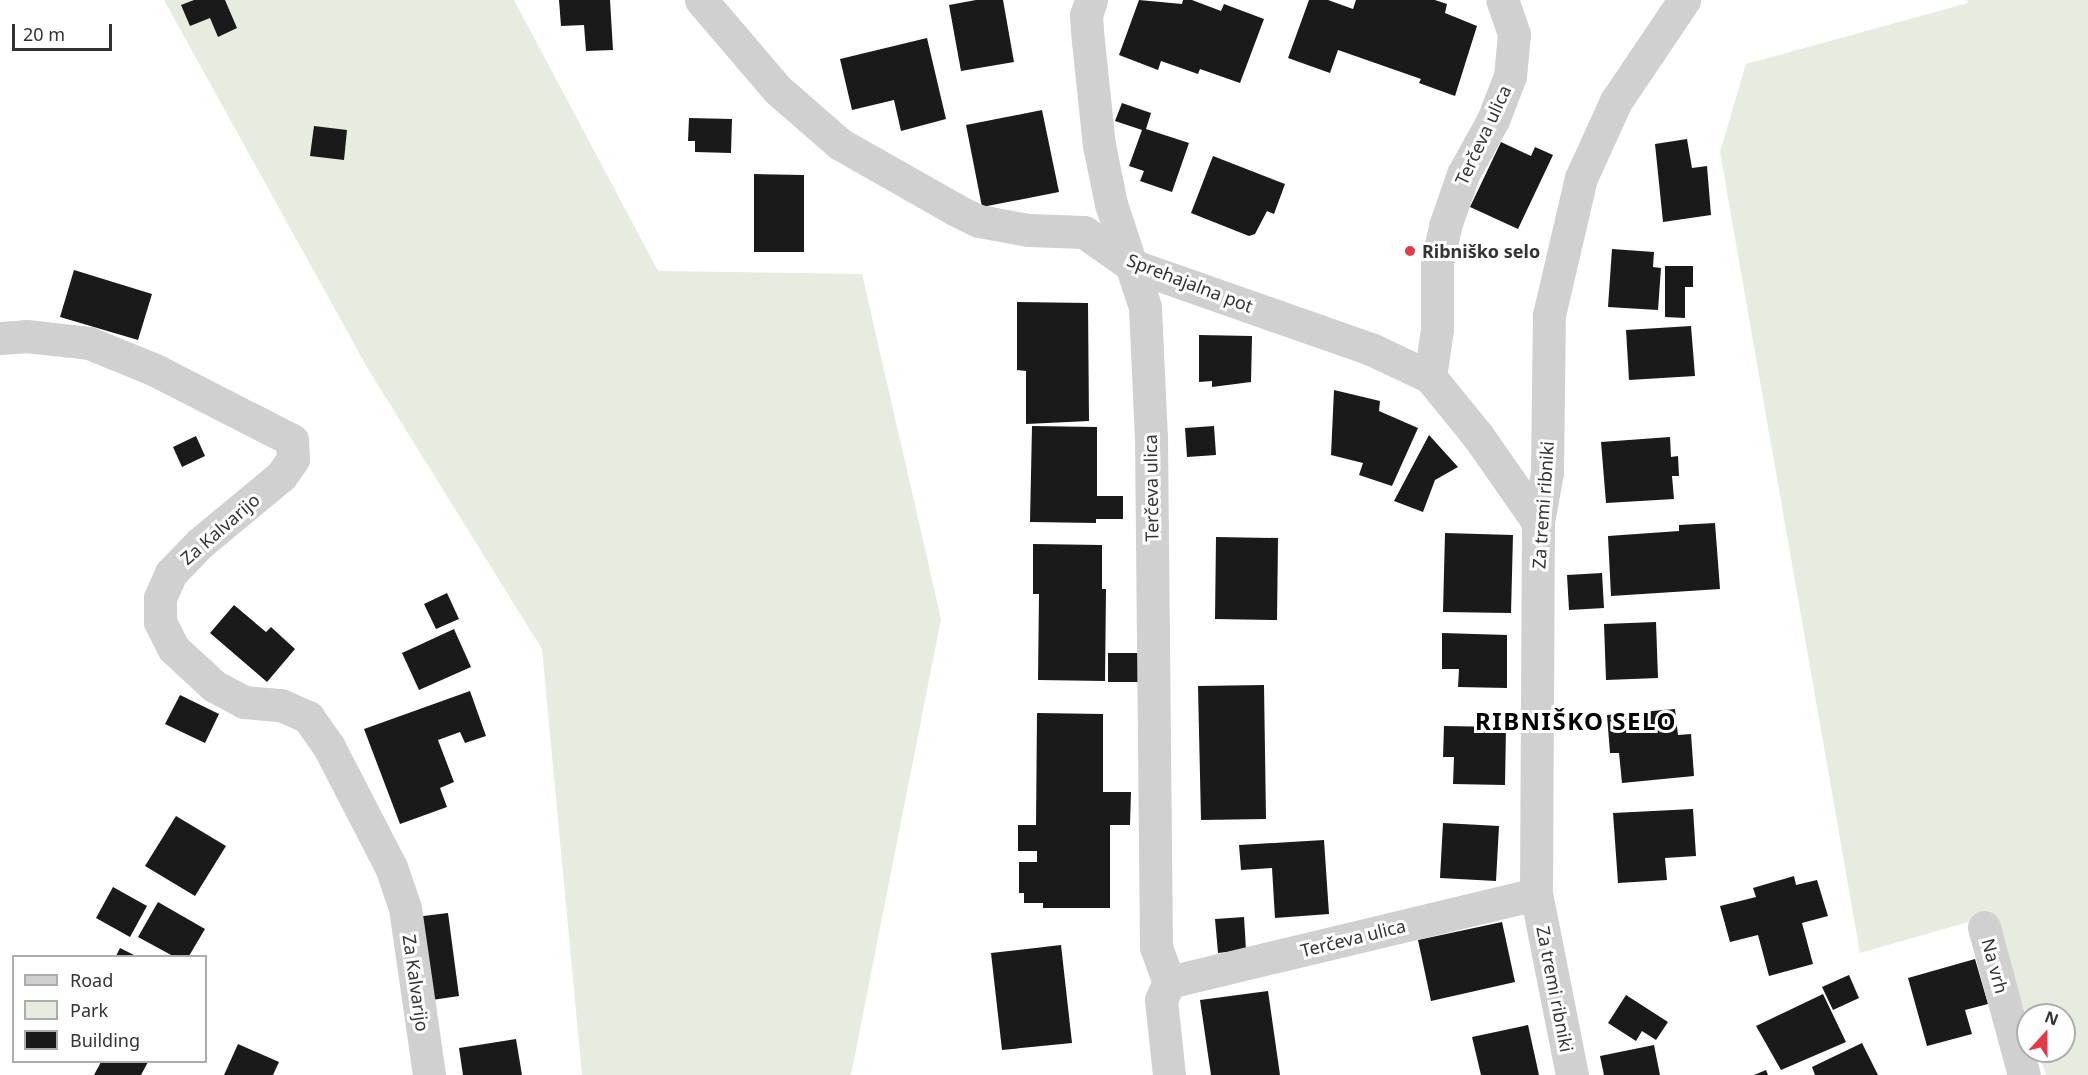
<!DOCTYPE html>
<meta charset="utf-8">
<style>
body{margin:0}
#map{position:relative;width:2088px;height:1075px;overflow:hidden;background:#fff;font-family:"Noto Sans",sans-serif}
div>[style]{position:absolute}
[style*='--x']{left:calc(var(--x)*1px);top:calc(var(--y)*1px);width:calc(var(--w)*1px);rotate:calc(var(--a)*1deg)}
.green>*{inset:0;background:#e6ecdf}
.building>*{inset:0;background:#1a1a1a}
.minor>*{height:33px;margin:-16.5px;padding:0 16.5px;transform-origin:16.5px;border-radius:16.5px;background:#d0d0d0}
.dots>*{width:16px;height:16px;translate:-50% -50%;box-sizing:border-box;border:3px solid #fff;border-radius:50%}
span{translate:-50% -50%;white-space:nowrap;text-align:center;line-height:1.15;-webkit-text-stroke:6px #fff;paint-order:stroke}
.street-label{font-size:18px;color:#333}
.poi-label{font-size:18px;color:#333;font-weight:700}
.left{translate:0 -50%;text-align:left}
.district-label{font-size:24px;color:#000;font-weight:700;letter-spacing:1.5px}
.legend{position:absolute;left:12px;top:955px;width:195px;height:108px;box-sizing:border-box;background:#fff;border:2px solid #adadad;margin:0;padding:8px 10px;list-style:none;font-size:18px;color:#333}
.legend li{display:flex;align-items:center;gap:12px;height:30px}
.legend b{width:30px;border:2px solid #adadad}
.north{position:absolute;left:2016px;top:1003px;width:60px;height:60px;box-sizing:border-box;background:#fff;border:2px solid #adadad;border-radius:50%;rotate:21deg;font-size:16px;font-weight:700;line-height:24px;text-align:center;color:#333}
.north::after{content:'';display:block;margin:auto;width:21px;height:27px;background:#e63946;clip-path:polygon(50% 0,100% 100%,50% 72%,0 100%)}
.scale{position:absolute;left:12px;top:24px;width:100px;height:27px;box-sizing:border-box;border:3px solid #333;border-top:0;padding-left:8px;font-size:18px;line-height:21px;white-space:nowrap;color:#333;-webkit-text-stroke:4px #fff;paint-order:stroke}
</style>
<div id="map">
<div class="green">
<div style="clip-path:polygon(164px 0,514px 0,658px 271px,862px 274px,941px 619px,851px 1075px,582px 1075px,542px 649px,368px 369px)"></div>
<div style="clip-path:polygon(1967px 0,2088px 0,2088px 1075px,2046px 1075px,2038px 1051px,2064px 1051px,2064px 1015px,2028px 1015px,2028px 1021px,1993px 915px,1860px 953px,1720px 152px,1746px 64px,1968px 3px)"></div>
</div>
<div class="building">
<div style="clip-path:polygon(194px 0,225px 0,237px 28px,218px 37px,210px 18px,190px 26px,181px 5px)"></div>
<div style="clip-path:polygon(559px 0,610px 0,613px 50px,586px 51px,584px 25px,561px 26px)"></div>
<div style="clip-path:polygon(976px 0,1003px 0,1014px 62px,961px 71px,949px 5px)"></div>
<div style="clip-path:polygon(1139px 0,1182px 4px,1183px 0,1192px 0,1221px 11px,1224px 4px,1264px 19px,1240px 83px,1200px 69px,1198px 74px,1161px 61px,1158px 70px,1119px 55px)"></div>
<div style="clip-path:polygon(1309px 0,1328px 0,1353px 9px,1356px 0,1435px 0,1447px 4px,1445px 13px,1477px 26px,1455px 96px,1419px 83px,1421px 79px,1338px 50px,1330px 73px,1288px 58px)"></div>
<div style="clip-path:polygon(927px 38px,946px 119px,901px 131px,894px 100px,852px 110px,840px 59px)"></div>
<div style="clip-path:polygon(1122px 103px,1151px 113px,1146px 129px,1189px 143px,1172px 192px,1140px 181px,1144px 171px,1129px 166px,1142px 130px,1115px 121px)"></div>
<div style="clip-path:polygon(1042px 110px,1059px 192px,982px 207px,966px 125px)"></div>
<div style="clip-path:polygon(689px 118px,732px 119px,731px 153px,695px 152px,695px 141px,688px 141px)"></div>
<div style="clip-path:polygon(314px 126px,347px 130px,344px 160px,310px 156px)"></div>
<div style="clip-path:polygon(1687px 139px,1692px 168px,1707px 166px,1711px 215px,1663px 222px,1655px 144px)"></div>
<div style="clip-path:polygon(1501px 142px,1531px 156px,1535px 147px,1553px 155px,1518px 229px,1470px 207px)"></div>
<div style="clip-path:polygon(1213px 156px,1285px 184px,1274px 214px,1267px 211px,1255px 234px,1249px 236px,1191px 213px)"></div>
<div style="clip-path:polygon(754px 174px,804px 175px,804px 252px,754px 252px)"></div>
<div style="clip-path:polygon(1612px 249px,1654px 252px,1653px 267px,1661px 268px,1658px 310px,1608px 307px)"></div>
<div style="clip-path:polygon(1665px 266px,1693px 266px,1693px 287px,1685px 287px,1685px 318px,1665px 317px)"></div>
<div style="clip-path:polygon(74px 270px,152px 294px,138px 340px,60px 317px)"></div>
<div style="clip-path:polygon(1017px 302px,1088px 303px,1089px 421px,1026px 424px,1026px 371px,1017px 370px)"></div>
<div style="clip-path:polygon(1691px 326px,1695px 376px,1629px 380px,1626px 330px)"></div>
<div style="clip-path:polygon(1199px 335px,1252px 336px,1251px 382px,1212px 387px,1212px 381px,1199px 382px)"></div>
<div style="clip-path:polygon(1334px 390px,1380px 401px,1379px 411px,1418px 428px,1392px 486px,1359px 475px,1363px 463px,1331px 455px)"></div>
<div style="clip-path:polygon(1032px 426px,1097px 427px,1097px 496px,1123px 496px,1123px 519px,1096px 519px,1096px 523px,1030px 522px)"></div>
<div style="clip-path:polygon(1214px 426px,1216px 455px,1187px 457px,1185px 428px)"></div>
<div style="clip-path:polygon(1429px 435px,1458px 467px,1435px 480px,1423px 512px,1394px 501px)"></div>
<div style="clip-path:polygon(196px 436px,205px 456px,182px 467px,173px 447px)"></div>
<div style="clip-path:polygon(1670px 437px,1671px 457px,1678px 456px,1679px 476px,1672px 476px,1674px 499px,1606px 503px,1601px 442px)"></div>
<div style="clip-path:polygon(1715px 523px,1720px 589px,1611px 596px,1608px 536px,1679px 531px,1679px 525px)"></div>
<div style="clip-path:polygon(1445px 533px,1513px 535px,1511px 613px,1443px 612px)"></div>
<div style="clip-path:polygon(1216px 537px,1278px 538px,1277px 620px,1215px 619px)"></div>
<div style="clip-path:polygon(1033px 544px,1102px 545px,1102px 589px,1106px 589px,1105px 681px,1038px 680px,1039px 594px,1033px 594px)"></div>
<div style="clip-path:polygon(1602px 573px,1604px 608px,1569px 610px,1567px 575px)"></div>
<div style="clip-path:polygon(447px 593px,459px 619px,436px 629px,424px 604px)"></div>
<div style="clip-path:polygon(234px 605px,266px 632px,271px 627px,295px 649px,267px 682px,210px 633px)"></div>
<div style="clip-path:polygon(1656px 622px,1658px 678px,1606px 680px,1604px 624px)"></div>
<div style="clip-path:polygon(454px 629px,471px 667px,419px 690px,402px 653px)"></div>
<div style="clip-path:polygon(1442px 633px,1507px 635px,1507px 688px,1458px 687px,1459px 669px,1442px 669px)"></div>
<div style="clip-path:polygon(1108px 653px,1139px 653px,1139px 682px,1108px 682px)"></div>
<div style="clip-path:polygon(1264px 685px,1266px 819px,1201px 820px,1198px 686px)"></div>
<div style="clip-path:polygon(470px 691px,486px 736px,465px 743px,460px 732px,438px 740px,454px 782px,440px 788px,447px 807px,400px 824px,364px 729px)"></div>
<div style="clip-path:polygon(180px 695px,219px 714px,205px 743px,165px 724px)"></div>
<div style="clip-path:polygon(1675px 709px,1678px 735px,1691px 734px,1694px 776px,1622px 783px,1619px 753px,1610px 753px,1607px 715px)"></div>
<div style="clip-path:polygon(1037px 713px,1103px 714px,1103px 792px,1131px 792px,1130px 825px,1110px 825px,1110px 908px,1043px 908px,1043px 903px,1024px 903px,1024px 893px,1019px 893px,1019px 862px,1037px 862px,1037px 851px,1018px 851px,1018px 825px,1036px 825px)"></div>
<div style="clip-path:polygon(1444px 726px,1506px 727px,1505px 785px,1453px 784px,1454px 757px,1443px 757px)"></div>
<div style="clip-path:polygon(1693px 809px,1696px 856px,1665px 858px,1667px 880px,1618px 883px,1613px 813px)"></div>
<div style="clip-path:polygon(176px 816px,226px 846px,195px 896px,145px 866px)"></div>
<div style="clip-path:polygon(1443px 823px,1499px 826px,1496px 881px,1440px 878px)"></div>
<div style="clip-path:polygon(1324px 840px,1329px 914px,1275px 918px,1272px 868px,1241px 870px,1239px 845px)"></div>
<div style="clip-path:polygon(1794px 876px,1796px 885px,1817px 880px,1828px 916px,1802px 923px,1813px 964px,1769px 976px,1758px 935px,1730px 942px,1720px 906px,1756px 897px,1753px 888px)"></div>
<div style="clip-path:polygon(113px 887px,147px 906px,130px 937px,96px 918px)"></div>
<div style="clip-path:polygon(158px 902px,205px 929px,189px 956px,173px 956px,138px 937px)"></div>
<div style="clip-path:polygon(448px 913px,459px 996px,432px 1000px,415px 917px)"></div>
<div style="clip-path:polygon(1244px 917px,1246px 950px,1218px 953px,1215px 919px)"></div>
<div style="clip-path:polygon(1502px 922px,1515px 982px,1431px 1001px,1418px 940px)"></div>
<div style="clip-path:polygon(1061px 945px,1072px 1043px,1002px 1050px,991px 953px)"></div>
<div style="clip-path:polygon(120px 948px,136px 956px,116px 956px)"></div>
<div style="clip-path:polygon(1975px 959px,1988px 1004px,1965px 1010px,1972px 1034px,1927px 1046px,1908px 978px)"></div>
<div style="clip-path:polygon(1849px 975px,1859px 998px,1833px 1010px,1822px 987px)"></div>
<div style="clip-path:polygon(1268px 991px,1280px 1075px,1211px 1075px,1200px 1000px)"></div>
<div style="clip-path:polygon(1823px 994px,1846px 1042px,1781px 1070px,1756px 1026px)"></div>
<div style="clip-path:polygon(1626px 995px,1668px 1022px,1656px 1040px,1642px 1031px,1636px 1041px,1608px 1023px)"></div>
<div style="clip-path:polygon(1528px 1025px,1539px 1075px,1481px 1075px,1472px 1037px)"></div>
<div style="clip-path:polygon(516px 1039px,522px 1075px,463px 1075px,459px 1048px)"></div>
<div style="clip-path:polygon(1862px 1043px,1878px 1075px,1815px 1075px,1812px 1067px)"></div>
<div style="clip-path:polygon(238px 1044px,279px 1062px,273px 1075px,224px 1075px)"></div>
<div style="clip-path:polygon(1654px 1045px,1660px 1075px,1604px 1075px,1600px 1056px)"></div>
<div style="clip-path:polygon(101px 1062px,148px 1062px,141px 1075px,94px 1075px)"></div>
<div style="clip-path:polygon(1766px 1070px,1768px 1075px,1754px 1075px)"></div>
</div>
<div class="minor">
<div style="--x:701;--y:0;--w:118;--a:49.5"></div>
<div style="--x:778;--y:90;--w:82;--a:41.1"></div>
<div style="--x:840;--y:144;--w:133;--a:29.6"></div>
<div style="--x:956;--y:210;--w:25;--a:26"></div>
<div style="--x:979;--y:221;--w:50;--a:10.4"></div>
<div style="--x:1028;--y:230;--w:56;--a:2"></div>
<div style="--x:1084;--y:232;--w:57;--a:35.1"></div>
<div style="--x:1131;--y:265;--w:254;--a:19.3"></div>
<div style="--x:1371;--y:349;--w:65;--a:25.4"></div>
<div style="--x:1430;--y:377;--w:76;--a:50.9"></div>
<div style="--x:1478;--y:436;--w:105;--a:55.1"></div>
<div style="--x:1091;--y:0;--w:16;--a:108"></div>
<div style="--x:1086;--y:15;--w:26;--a:86"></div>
<div style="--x:1088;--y:41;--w:105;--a:84"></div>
<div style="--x:1099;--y:145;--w:60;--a:78.5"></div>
<div style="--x:1111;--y:204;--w:108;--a:71.7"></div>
<div style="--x:1145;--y:307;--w:130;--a:87.4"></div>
<div style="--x:1151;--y:437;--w:510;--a:89.44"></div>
<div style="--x:1156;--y:947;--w:37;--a:70"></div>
<div style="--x:1169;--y:982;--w:20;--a:114"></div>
<div style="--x:1161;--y:1000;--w:75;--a:83.9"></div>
<div style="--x:0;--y:338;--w:26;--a:-4"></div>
<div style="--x:26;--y:336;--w:63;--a:6.3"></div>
<div style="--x:89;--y:343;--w:71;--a:22.2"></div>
<div style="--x:155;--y:370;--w:154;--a:27.1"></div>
<div style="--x:292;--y:440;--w:19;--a:87"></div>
<div style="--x:293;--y:459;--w:21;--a:125"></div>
<div style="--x:281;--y:476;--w:105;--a:140.4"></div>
<div style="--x:200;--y:543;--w:42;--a:134"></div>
<div style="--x:171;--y:573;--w:27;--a:114"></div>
<div style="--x:160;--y:598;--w:24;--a:90"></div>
<div style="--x:160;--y:622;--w:30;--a:63"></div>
<div style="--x:174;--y:649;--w:54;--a:42.8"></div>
<div style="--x:214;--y:686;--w:34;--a:28"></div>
<div style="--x:244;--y:702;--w:37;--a:5"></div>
<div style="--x:281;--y:705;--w:30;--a:24"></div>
<div style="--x:308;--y:717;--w:37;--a:55"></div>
<div style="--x:329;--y:747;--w:135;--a:62.7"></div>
<div style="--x:391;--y:867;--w:43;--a:71.1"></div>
<div style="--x:405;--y:908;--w:169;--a:81.8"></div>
<div style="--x:1430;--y:377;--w:49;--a:-81.7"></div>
<div style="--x:1437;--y:329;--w:67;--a:-90"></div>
<div style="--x:1437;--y:262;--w:37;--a:-77"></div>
<div style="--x:1445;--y:226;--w:55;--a:-70.9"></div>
<div style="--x:1463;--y:174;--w:62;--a:-60.9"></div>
<div style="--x:1493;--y:120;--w:47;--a:-68.9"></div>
<div style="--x:1510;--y:76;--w:42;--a:-84.6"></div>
<div style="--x:1514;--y:34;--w:36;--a:-109"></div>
<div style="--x:1984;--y:927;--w:153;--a:74.9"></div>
<div style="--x:1169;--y:982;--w:377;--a:-13.5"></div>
<div style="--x:1572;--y:1075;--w:185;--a:-101.2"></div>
<div style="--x:1536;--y:894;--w:372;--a:-89.7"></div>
<div style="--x:1538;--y:522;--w:51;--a:-79.8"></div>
<div style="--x:1547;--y:472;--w:157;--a:-89.3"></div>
<div style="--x:1549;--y:315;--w:141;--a:-76.9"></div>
<div style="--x:1581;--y:178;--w:85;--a:-65.6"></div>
<div style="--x:1616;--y:101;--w:122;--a:-56"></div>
</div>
<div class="dots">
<div style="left:1410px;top:251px;background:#e63946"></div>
</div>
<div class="street-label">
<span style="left:1483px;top:135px;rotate:-65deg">Terčeva ulica</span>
<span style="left:1190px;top:283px;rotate:21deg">Sprehajalna pot</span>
<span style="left:1151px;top:488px;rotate:-91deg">Terčeva ulica</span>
<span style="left:1543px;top:505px;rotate:-86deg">Za tremi ribniki</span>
<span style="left:220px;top:529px;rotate:-41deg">Za Kalvarijo</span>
<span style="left:1353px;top:938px;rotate:-14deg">Terčeva ulica</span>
<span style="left:1995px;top:966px;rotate:75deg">Na vrh</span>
<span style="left:416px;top:983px;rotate:82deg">Za Kalvarijo</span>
<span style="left:1555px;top:989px;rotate:79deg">Za tremi ribniki</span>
</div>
<div class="poi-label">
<span class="left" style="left:1422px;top:251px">Ribniško selo</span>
</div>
<div class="district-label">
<span style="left:1576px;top:721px">RIBNIŠKO SELO</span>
</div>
<ul class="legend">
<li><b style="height:8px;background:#d0d0d0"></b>Road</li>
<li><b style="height:16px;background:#e6ecdf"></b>Park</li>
<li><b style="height:16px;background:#1a1a1a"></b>Building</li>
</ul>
<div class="north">N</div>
<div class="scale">20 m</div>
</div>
